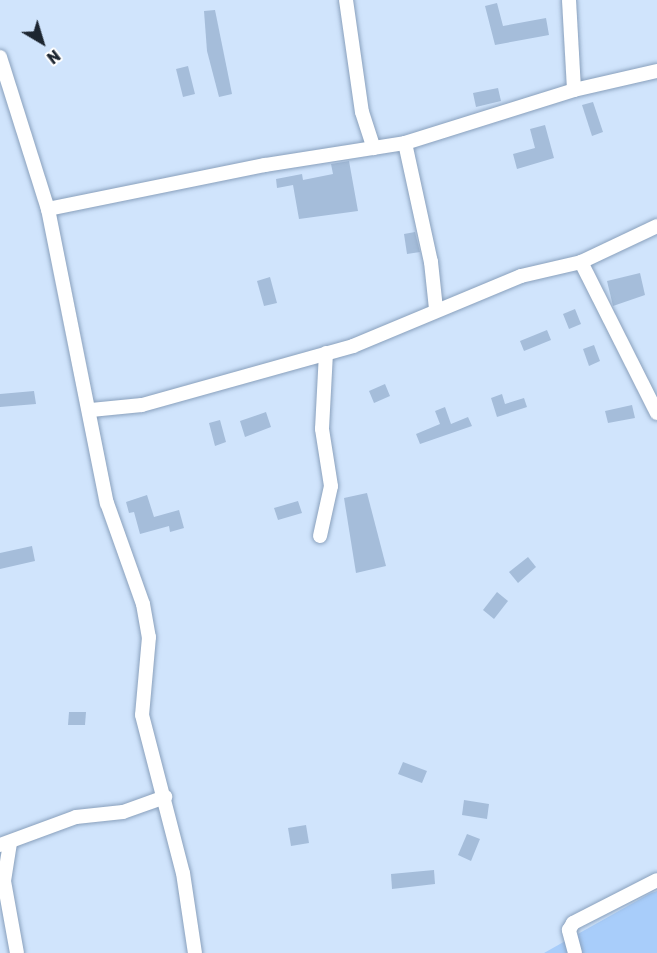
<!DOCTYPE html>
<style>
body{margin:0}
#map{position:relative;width:657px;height:953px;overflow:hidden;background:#d0e4fc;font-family:Rubik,sans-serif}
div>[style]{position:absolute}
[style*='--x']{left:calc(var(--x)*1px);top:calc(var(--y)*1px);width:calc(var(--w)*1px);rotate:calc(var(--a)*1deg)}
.green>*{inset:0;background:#a8cdfa}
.building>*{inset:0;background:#a5bdda}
.roads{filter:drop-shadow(0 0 2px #89a0bc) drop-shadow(0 0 2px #89a0bc)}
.street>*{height:14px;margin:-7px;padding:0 7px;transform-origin:7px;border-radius:7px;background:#fff}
span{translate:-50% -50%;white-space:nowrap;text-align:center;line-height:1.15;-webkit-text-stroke:4.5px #fff;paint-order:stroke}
.north{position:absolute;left:12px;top:12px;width:60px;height:60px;-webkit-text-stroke:4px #fff;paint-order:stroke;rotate:142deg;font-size:16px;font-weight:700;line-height:24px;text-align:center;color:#1d2631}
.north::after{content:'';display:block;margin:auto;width:21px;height:27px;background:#1d2631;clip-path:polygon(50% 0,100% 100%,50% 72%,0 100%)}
</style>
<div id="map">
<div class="green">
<div style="clip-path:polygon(657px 891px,657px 953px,544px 953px,649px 894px)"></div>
</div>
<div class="building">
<div style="clip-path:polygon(497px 3px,503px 26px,546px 18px,549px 35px,495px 45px,485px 6px)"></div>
<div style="clip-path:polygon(215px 10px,232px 94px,219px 97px,207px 51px,204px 11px)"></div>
<div style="clip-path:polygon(188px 66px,195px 94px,183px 97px,176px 69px)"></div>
<div style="clip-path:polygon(498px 88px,501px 101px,476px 107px,473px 93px)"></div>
<div style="clip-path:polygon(593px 102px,603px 132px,592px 136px,582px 105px)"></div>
<div style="clip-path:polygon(545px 125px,554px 158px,517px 169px,513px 154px,535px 148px,530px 129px)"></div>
<div style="clip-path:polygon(349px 161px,358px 211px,299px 219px,293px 185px,277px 188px,276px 179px,302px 174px,303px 180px,333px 174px,331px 164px)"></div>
<div style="clip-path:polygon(415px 232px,420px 252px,407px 254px,404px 234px)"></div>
<div style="clip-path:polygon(640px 273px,645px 295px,613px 306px,607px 281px)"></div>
<div style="clip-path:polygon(270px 277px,277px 303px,264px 306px,257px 281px)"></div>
<div style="clip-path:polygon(575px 309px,581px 324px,569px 329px,563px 314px)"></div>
<div style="clip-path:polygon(547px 330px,551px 340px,524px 351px,520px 341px)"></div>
<div style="clip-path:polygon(594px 345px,600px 361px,589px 366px,583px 349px)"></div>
<div style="clip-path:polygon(385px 384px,390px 396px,374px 403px,369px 391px)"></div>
<div style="clip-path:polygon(34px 391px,36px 404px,0 407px,0 394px)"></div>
<div style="clip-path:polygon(502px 394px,505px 404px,524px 398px,527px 407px,497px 417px,491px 398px)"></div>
<div style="clip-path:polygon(632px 405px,635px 418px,608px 423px,605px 411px)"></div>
<div style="clip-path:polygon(445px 407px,451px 424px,468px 417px,472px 426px,420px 444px,416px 434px,440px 424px,435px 411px)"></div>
<div style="clip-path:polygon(266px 412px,271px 427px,245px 437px,240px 421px)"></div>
<div style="clip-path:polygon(220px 420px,226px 442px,215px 446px,209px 423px)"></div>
<div style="clip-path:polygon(367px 493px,386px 566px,356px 573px,344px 498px)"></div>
<div style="clip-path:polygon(147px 495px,154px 517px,179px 510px,184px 528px,170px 532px,169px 526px,140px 534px,134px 512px,129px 513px,126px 502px)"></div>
<div style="clip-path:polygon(298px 501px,302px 513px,278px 520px,274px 508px)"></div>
<div style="clip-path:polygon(32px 546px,35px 561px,0 569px,0 553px)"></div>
<div style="clip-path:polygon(528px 557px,536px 567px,518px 583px,509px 572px)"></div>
<div style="clip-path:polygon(497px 592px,508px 601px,494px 619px,483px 610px)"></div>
<div style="clip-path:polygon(69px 712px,86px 712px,85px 725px,68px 725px)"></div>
<div style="clip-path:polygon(403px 762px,427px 771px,422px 783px,398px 774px)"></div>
<div style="clip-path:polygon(464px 800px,489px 804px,487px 819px,462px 815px)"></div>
<div style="clip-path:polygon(306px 825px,309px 843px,291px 846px,288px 828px)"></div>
<div style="clip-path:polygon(467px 834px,480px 839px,471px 861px,458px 855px)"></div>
<div style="clip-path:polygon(434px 870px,435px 884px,392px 889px,391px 874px)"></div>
</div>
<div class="roads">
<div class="street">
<div style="--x:346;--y:0;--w:113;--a:81.9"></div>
<div style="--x:362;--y:112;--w:38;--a:72"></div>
<div style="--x:569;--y:0;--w:90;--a:86.8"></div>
<div style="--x:0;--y:57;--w:159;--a:72.5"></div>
<div style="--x:48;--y:209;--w:300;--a:78.7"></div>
<div style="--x:107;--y:503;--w:107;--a:70.4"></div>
<div style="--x:143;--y:604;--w:34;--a:80"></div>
<div style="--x:149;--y:637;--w:78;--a:95.1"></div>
<div style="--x:142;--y:715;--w:163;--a:75.5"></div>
<div style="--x:183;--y:873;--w:81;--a:81.5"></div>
<div style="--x:405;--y:143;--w:122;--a:77.7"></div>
<div style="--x:431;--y:262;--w:47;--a:83.9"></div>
<div style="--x:48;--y:209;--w:221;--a:-11.5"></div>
<div style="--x:265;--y:165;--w:142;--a:-8.9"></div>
<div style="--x:405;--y:143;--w:177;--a:-17.4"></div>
<div style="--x:574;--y:90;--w:85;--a:-12.9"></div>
<div style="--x:581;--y:262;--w:169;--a:63.3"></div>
<div style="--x:91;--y:410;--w:51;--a:-5.6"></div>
<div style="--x:142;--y:405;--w:219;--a:-15.6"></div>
<div style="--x:353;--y:346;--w:182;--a:-22.6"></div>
<div style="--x:521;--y:276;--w:62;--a:-13.1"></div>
<div style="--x:581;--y:262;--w:84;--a:-25.3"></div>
<div style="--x:320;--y:536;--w:51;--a:-77.6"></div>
<div style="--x:331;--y:486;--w:58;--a:-99"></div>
<div style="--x:322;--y:429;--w:76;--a:-87"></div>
<div style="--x:10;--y:843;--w:38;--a:99"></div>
<div style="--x:4;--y:881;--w:73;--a:79.8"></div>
<div style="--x:0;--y:845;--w:81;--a:-20.2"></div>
<div style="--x:76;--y:817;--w:47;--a:-6.1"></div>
<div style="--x:123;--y:812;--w:45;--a:-19.7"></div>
<div style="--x:575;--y:953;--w:24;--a:-105"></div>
<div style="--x:569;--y:930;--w:8;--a:-60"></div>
<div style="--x:573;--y:923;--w:94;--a:-27.1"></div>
</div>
</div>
<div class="north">N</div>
</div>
